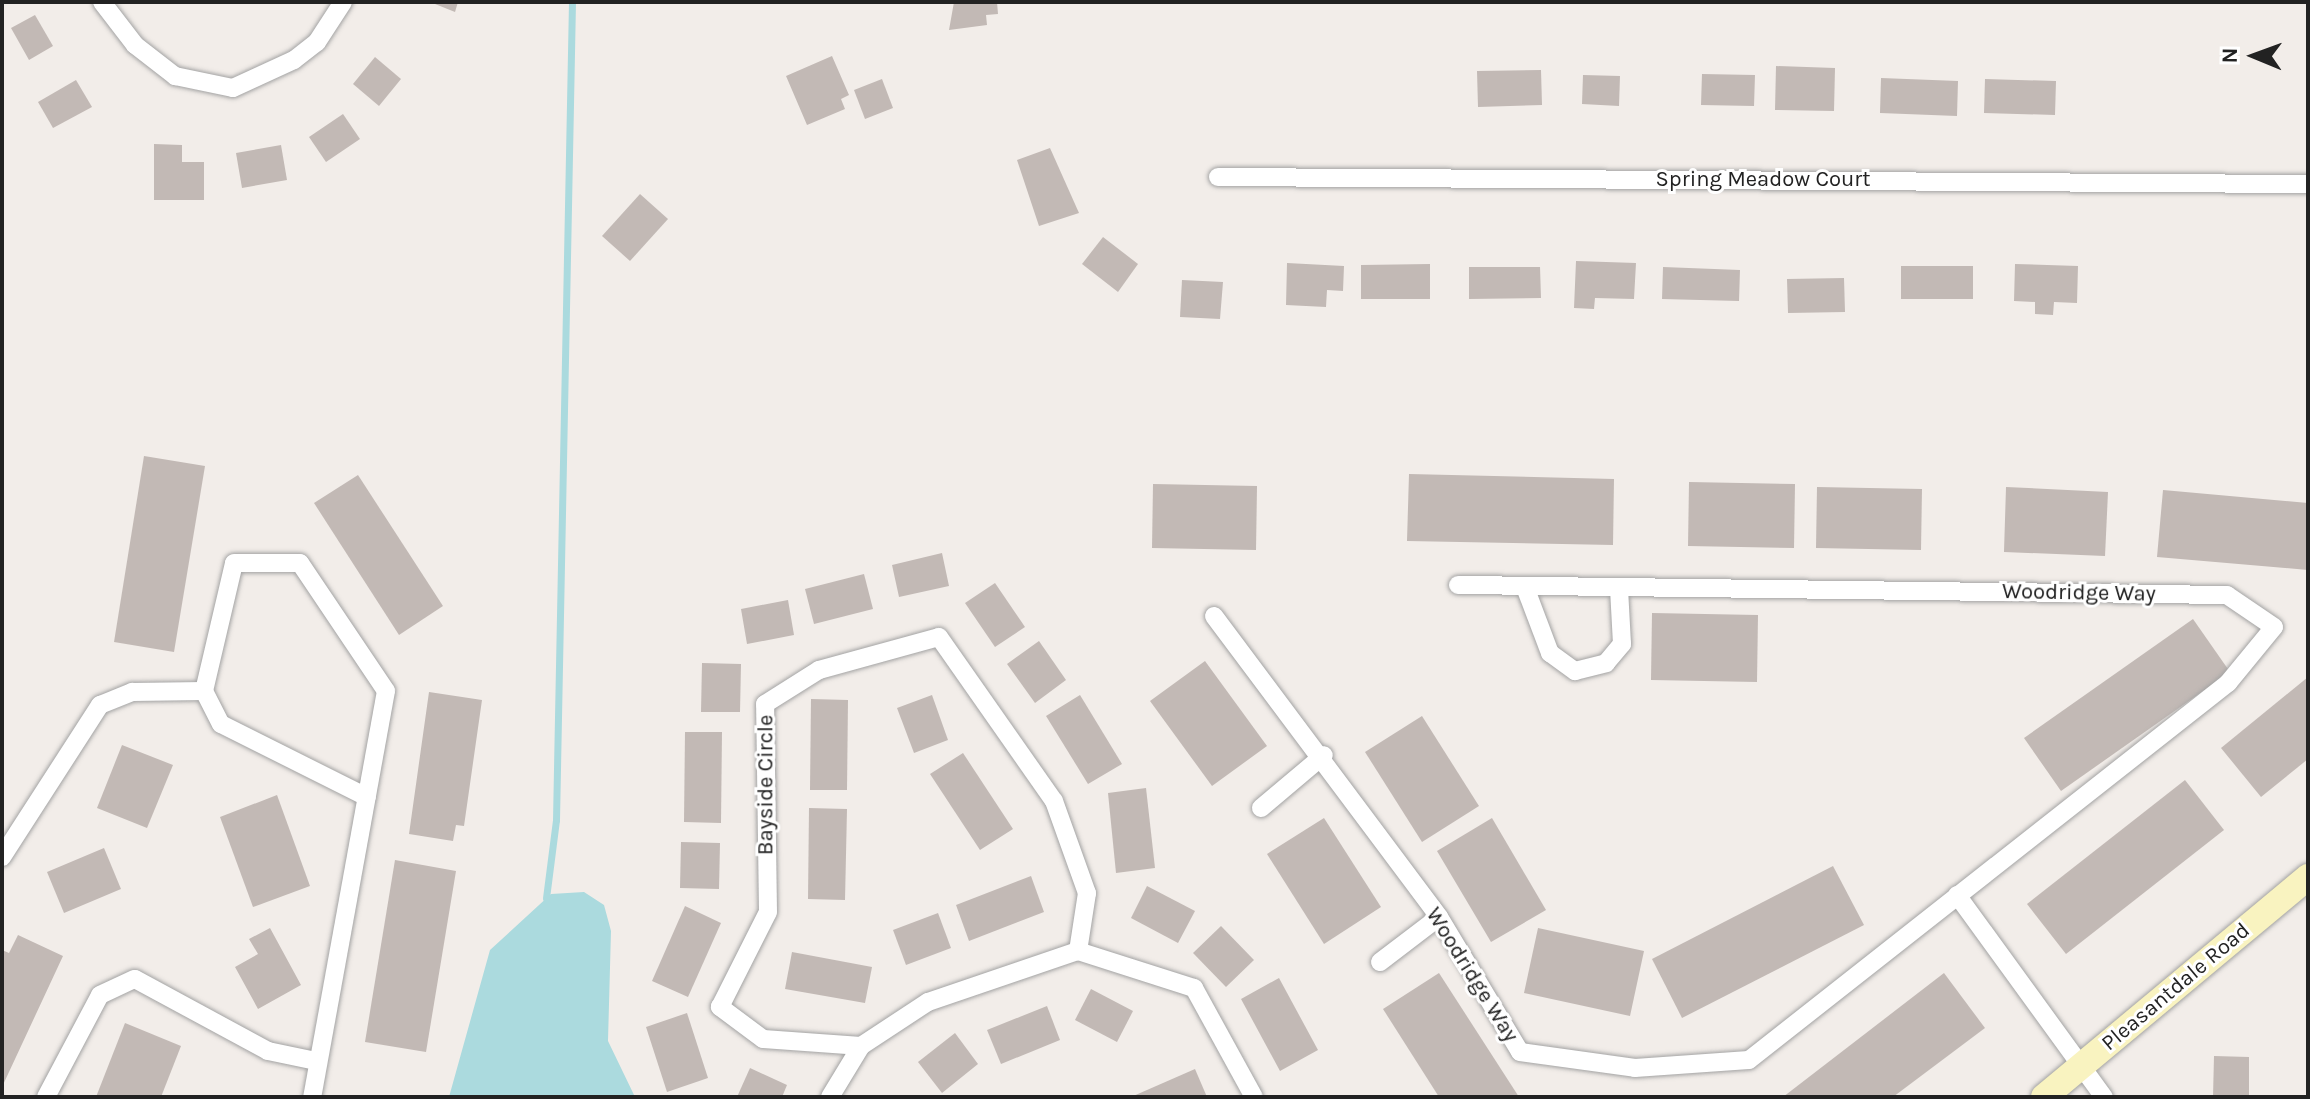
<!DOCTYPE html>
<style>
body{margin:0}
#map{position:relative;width:2310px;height:1099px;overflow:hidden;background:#f2ede9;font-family:Karla,sans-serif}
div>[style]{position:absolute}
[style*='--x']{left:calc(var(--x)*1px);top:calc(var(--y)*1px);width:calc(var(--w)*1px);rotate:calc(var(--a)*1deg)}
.water>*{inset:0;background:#abdade}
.stream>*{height:7px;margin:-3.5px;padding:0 3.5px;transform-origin:3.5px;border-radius:3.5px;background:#abdade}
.building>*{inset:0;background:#c2b9b5}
.roads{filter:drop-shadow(0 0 2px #a3a3a3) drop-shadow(0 0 2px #a3a3a3)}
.minor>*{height:18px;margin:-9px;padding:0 9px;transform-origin:9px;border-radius:9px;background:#fff}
.secondary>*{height:26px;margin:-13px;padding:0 13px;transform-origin:13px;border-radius:13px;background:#f9f3c0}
span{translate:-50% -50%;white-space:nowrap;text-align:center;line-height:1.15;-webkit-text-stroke:6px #fff;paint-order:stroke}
.street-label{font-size:22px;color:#222}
.frame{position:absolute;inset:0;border:4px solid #222;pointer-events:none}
.north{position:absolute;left:2214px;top:16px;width:80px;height:80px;-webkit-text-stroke:6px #fff;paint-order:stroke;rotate:271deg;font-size:22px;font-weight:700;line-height:32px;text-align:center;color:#222}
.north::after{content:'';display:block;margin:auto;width:28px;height:36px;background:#222;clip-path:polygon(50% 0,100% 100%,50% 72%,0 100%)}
</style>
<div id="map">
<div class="water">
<div style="clip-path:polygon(584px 892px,604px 905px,611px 931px,608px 1041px,635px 1097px,449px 1097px,490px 950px,551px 894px)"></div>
</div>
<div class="stream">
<div style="--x:546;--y:898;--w:79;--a:-82.7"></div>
<div style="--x:556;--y:820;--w:818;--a:-88.88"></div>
</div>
<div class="building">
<div style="clip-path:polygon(430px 2px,458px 2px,455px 12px)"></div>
<div style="clip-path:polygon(954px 2px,997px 2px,998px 14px,986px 15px,987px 25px,949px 30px)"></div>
<div style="clip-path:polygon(35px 15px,53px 46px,29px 60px,11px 28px)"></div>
<div style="clip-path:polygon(832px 56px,849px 95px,841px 99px,845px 109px,807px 125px,786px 76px)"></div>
<div style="clip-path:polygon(375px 57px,401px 79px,379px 106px,353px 84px)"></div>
<div style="clip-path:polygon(1776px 66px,1835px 68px,1834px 111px,1775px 110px)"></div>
<div style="clip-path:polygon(1541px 70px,1542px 105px,1478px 107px,1477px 71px)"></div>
<div style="clip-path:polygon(1702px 74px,1755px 75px,1754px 106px,1701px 105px)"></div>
<div style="clip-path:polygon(1583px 75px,1620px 76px,1619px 106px,1582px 104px)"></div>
<div style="clip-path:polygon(1881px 78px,1958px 81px,1957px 116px,1880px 113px)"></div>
<div style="clip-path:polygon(882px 79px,893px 108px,865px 119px,854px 90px)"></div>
<div style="clip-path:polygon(1985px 79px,2056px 81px,2055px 115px,1984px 113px)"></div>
<div style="clip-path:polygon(76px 80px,92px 107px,53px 128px,38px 102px)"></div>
<div style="clip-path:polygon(343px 114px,360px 139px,326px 162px,309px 137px)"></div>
<div style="clip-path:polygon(154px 144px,182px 145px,182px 162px,204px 162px,204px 200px,154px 200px)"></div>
<div style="clip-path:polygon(281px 145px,287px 180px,242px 188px,236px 153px)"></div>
<div style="clip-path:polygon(1050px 148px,1079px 213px,1039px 226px,1017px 160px)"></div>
<div style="clip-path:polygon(640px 194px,668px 219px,630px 261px,602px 236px)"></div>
<div style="clip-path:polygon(1103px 237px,1138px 264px,1118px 292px,1082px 264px)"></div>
<div style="clip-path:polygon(1576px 261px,1636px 263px,1634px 299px,1595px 298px,1594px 309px,1574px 308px)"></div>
<div style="clip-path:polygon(1287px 263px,1344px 266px,1343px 291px,1327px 290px,1326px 307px,1286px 305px)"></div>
<div style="clip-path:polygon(1430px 264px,1430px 299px,1361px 299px,1361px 265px)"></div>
<div style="clip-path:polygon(2015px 264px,2078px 266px,2077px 303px,2054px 302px,2053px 315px,2035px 314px,2035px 302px,2014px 301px)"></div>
<div style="clip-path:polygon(1901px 266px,1973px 266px,1973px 299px,1901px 299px)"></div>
<div style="clip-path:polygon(1469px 267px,1540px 267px,1541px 298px,1469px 299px)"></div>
<div style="clip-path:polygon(1663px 267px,1740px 270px,1739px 301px,1662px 299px)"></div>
<div style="clip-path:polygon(1844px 278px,1845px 312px,1788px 313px,1787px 279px)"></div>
<div style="clip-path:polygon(1182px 280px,1223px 282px,1220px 319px,1180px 317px)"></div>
<div style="clip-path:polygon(144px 456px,205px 466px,174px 652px,114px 642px)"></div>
<div style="clip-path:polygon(1409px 474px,1614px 479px,1613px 545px,1407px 541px)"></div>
<div style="clip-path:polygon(358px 475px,443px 606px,399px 635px,314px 503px)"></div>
<div style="clip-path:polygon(1689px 482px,1795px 484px,1794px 548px,1688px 546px)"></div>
<div style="clip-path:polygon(1153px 484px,1257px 486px,1256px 550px,1152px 548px)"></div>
<div style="clip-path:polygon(1817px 487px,1922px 489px,1921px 550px,1816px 548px)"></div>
<div style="clip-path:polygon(2006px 487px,2108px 492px,2105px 556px,2004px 552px)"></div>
<div style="clip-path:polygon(2163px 490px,2308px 503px,2308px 570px,2157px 557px)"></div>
<div style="clip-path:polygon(942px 553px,949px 586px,899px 597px,892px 565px)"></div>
<div style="clip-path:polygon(864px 574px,873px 609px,814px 624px,805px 589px)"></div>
<div style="clip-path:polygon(995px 583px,1025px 627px,995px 647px,965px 603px)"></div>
<div style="clip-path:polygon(788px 600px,794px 635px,747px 644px,741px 609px)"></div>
<div style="clip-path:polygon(1652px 613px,1758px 615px,1757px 682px,1651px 680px)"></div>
<div style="clip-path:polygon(2193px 619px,2230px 672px,2061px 791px,2024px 738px)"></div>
<div style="clip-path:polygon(1039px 641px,1066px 680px,1035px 703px,1007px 664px)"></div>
<div style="clip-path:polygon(1205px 661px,1267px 746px,1212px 786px,1150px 701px)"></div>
<div style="clip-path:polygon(702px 663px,741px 664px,740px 712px,701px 712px)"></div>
<div style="clip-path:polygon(2308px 677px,2308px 759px,2261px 797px,2221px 748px)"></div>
<div style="clip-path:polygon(429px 692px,482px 700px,464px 826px,456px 825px,453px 841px,409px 834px)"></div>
<div style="clip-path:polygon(932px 695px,948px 740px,914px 753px,897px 708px)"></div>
<div style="clip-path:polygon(1080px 695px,1122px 764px,1088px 784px,1046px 716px)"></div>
<div style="clip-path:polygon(811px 699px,848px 700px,847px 790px,810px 790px)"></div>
<div style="clip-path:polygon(1422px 716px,1479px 806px,1422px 842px,1365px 752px)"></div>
<div style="clip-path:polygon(685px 732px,722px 732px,721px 823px,684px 822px)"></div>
<div style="clip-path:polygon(122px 745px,173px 765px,147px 828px,97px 808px)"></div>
<div style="clip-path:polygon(963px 753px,1013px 829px,980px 850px,930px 774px)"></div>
<div style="clip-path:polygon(2185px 780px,2224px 830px,2066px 954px,2027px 904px)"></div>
<div style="clip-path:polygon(1146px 788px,1155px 868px,1116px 873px,1108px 793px)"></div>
<div style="clip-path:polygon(277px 795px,310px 886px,253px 907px,220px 817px)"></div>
<div style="clip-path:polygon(809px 808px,847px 809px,845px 900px,808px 899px)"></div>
<div style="clip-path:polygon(1324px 818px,1381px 907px,1324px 944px,1267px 854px)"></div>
<div style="clip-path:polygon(1492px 818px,1546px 910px,1491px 942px,1437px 851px)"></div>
<div style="clip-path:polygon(681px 842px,720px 843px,719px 889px,680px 888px)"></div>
<div style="clip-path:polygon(104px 848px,121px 889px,64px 913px,47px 872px)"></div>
<div style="clip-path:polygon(395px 860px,456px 871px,426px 1052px,365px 1042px)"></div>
<div style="clip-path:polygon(1833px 866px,1864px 925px,1682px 1018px,1652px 959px)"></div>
<div style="clip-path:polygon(1031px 876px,1044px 912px,969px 941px,956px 905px)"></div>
<div style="clip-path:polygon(1147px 886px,1195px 911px,1178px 943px,1131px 918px)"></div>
<div style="clip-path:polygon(685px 906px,721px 923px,688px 997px,652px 981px)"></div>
<div style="clip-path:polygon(938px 913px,951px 948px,906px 965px,893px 930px)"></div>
<div style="clip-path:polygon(1221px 926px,1254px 960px,1226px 987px,1193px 953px)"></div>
<div style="clip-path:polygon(270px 928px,301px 985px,258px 1009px,235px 967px,258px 954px,249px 939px)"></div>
<div style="clip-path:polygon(1538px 928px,1644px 951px,1630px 1016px,1524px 993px)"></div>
<div style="clip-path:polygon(18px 935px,63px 956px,2px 1087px,2px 950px,9px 953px)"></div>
<div style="clip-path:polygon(792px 952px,872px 967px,865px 1003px,785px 989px)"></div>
<div style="clip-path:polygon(1439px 973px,1519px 1097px,1439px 1097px,1383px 1009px)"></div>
<div style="clip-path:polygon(1944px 973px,1985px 1028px,1893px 1097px,1783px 1097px)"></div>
<div style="clip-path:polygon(1279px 978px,1318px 1050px,1280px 1071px,1241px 999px)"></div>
<div style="clip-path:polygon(1091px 989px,1133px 1011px,1117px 1042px,1075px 1020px)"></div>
<div style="clip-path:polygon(1047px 1006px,1060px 1040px,1001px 1064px,987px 1030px)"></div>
<div style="clip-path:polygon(687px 1013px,708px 1078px,667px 1092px,646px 1027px)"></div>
<div style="clip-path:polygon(125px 1023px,181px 1046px,161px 1097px,96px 1097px)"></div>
<div style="clip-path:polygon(955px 1033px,978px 1064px,942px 1093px,918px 1062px)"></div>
<div style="clip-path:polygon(2214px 1056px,2249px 1057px,2249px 1097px,2213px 1097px)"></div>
<div style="clip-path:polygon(750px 1068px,787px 1085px,782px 1097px,737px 1097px)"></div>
<div style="clip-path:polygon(1195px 1069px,1207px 1097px,1131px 1097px)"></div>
</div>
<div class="roads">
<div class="minor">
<div style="--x:102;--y:2;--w:54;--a:52.5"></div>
<div style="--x:135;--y:45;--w:51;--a:37.8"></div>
<div style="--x:175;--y:76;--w:59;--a:11.7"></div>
<div style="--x:233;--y:88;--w:67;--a:-24.7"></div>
<div style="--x:294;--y:60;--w:29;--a:-38"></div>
<div style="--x:317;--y:42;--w:48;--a:-57"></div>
<div style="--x:1218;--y:177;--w:1090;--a:0.37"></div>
<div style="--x:1525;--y:587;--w:71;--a:69.3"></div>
<div style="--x:1550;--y:653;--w:31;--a:36"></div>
<div style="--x:1575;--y:671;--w:32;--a:-14"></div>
<div style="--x:1606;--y:663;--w:25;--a:-50"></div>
<div style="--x:1622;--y:644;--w:56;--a:-93.1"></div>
<div style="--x:1214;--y:616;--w:376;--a:53.2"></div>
<div style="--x:1439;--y:917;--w:157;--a:59"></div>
<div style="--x:1520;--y:1052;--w:116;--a:7.9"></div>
<div style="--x:1635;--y:1068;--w:114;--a:-4"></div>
<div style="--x:1749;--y:1060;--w:610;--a:-38.2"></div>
<div style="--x:2228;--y:683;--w:72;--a:-50.6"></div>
<div style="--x:2274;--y:627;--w:57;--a:-145.8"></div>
<div style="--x:2227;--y:595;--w:769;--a:-179.25"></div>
<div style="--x:204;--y:691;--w:37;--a:63"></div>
<div style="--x:221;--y:724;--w:163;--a:26.6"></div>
<div style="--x:1261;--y:808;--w:82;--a:-40.1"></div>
<div style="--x:2;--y:857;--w:181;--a:-57.2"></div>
<div style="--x:100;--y:705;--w:35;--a:-22"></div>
<div style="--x:132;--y:692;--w:72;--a:-0.8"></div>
<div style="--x:204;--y:691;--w:131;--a:-76.8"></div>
<div style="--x:234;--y:563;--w:66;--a:0"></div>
<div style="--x:300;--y:563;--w:154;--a:56.1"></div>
<div style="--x:386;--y:691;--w:413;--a:100.3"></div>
<div style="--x:1957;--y:895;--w:250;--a:54"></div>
<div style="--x:1380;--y:962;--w:74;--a:-37.3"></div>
<div style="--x:861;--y:1046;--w:98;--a:-175.9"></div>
<div style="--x:763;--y:1039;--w:54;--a:-143.3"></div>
<div style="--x:720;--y:1007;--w:106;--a:-63.2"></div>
<div style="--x:768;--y:912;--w:208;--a:-90.8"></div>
<div style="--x:765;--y:704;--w:64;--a:-32.2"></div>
<div style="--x:819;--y:670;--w:124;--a:-15.4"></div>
<div style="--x:939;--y:637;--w:200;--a:55"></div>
<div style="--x:1054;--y:801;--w:98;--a:70.3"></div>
<div style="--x:1087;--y:893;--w:59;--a:98.8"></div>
<div style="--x:46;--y:1097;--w:115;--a:-62.1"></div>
<div style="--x:100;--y:995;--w:38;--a:-25"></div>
<div style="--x:135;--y:979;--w:151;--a:28.4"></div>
<div style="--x:268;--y:1051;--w:49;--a:11.8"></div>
<div style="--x:830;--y:1097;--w:60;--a:-58.7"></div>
<div style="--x:861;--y:1046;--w:80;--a:-33.3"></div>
<div style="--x:928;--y:1002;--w:158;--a:-18.8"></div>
<div style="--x:1078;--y:951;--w:122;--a:17.7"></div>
<div style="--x:1194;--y:988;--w:124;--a:61.2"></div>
</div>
<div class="secondary">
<div style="--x:2044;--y:1097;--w:344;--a:-39.8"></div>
</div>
</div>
<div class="street-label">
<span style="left:1763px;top:180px">Spring Meadow Court</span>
<span style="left:2079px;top:593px;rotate:1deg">Woodridge Way</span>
<span style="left:766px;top:785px;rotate:-90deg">Bayside Circle</span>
<span style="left:1472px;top:975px;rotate:58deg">Woodridge Way</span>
<span style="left:2176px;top:987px;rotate:-40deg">Pleasantdale Road</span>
</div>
<div class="frame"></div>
<div class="north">N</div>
</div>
